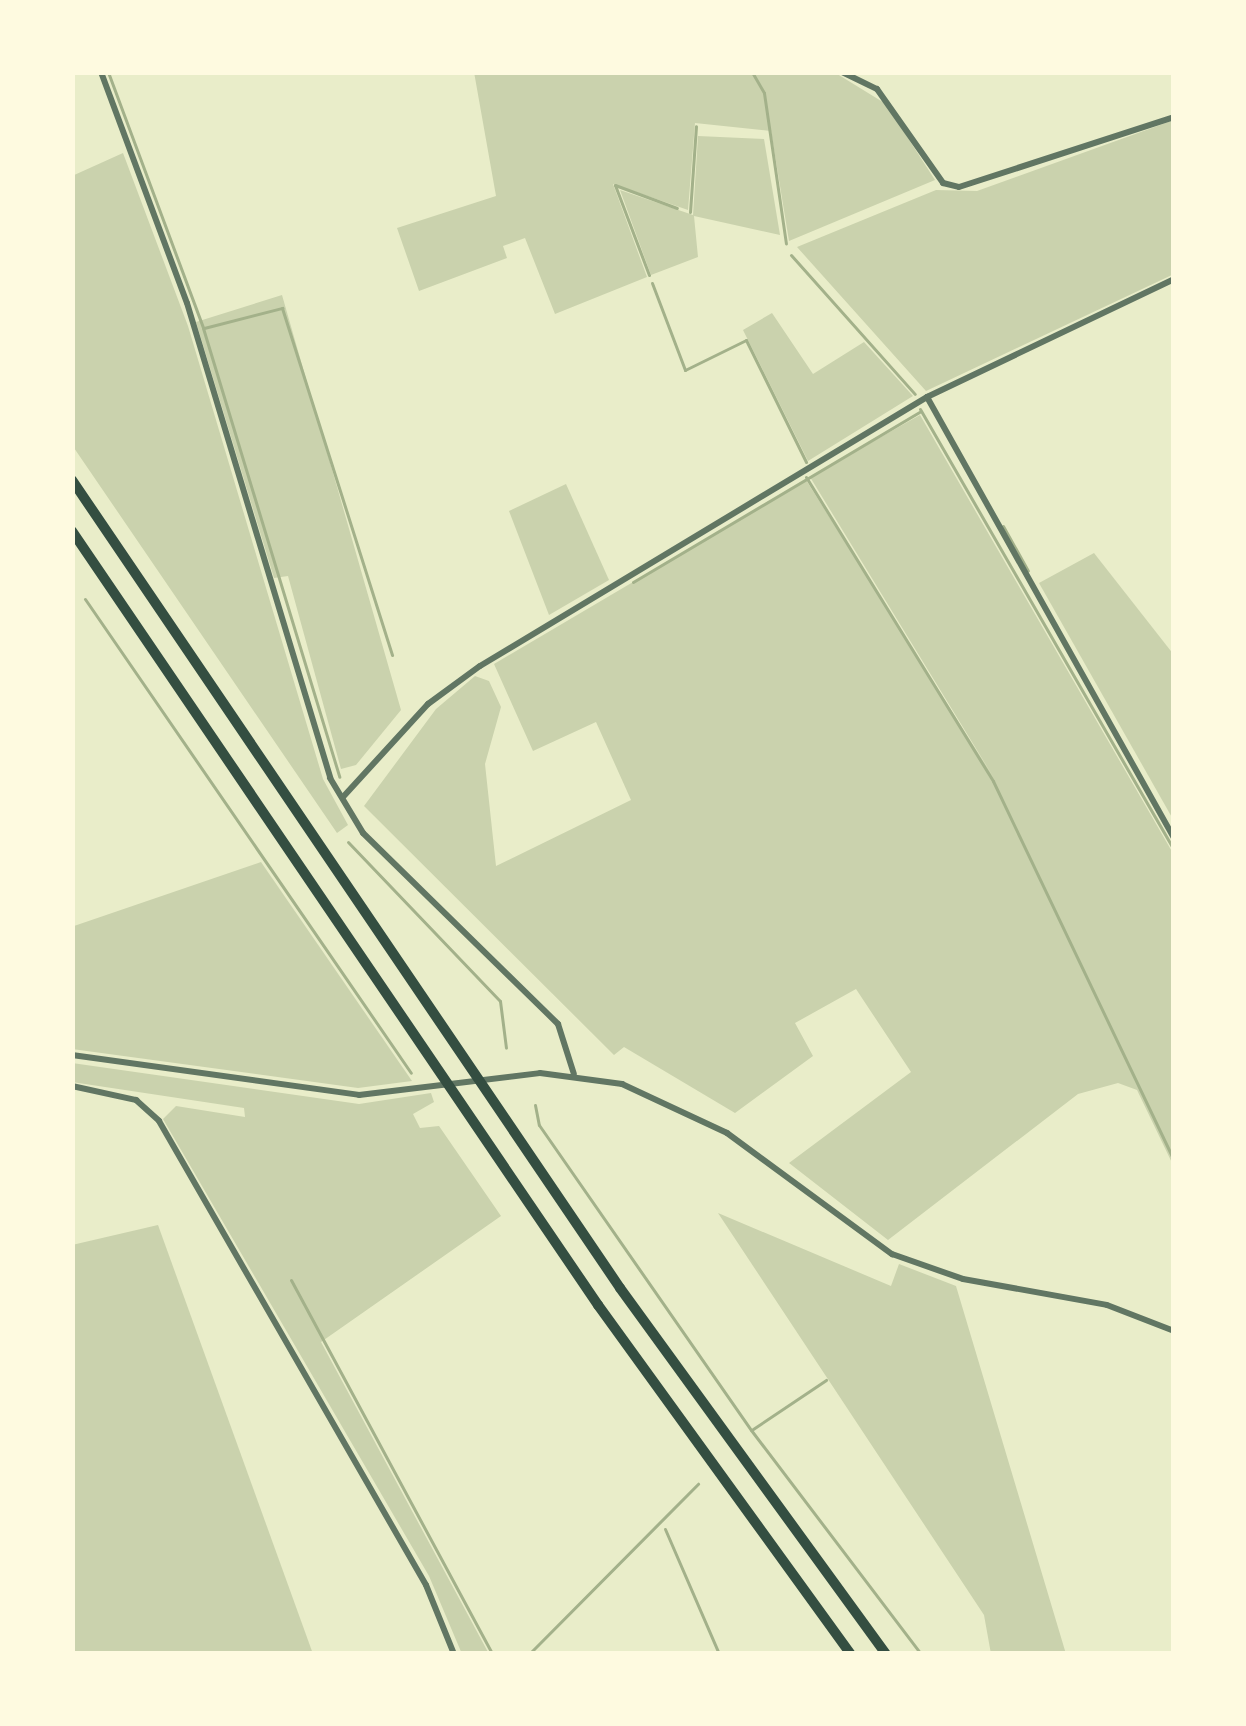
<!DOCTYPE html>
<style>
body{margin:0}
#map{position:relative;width:1246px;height:1726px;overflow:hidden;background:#e9edc9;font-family:"Alegreya Sans",sans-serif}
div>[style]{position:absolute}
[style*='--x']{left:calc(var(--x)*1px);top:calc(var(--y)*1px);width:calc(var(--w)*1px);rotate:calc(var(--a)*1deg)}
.green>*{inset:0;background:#cad2ad}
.stream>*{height:3px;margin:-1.5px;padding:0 1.5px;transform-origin:1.5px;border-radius:1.5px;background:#a3b18a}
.minor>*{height:6px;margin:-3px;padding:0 3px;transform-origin:3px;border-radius:3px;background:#617663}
.tertiary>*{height:6px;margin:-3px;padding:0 3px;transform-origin:3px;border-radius:3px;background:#617663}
.motorway>*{height:10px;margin:-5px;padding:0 5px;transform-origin:5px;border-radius:5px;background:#344e41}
span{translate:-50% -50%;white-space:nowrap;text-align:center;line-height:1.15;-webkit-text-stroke:10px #fefae0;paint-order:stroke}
.frame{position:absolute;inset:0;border:75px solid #fefae0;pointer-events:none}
</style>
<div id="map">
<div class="green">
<div style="clip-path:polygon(474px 72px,834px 72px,886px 104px,935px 180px,789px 241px,771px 131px,695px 123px,688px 210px,613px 184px,647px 277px,555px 314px,525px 238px,503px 246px,507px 258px,419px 291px,397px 228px,496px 196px)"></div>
<div style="clip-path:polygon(1174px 120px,1174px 274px,926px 391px,797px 247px,936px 190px,977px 191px)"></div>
<div style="clip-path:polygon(698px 136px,764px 139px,780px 235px,694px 216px,698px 257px,651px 275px,620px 190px,693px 215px)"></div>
<div style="clip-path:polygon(123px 153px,188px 326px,323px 779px,348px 825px,337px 833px,72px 445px,72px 176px)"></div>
<div style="clip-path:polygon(282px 295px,401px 710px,356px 765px,341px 769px,288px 576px,274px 578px,196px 322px)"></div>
<div style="clip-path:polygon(772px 313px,813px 374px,864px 342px,913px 396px,808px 461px,743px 330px)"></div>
<div style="clip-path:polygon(920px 415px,1174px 855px,1174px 1167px,1137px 1090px,1118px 1083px,1078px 1094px,888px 1240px,789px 1163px,911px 1072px,856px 989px,795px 1023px,813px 1056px,735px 1113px,624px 1047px,614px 1055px,364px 806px,436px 709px,475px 676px,489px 681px,501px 707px,485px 764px,496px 866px,631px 800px,596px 722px,533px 751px,494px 664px,806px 480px,994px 778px,810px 477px)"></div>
<div style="clip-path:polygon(566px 484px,609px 580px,549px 615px,509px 511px)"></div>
<div style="clip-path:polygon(1094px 553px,1174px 655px,1174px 821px,1039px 583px)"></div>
<div style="clip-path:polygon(261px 862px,412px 1081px,358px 1088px,72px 1049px,74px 926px)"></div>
<div style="clip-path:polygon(72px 1063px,359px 1104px,431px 1093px,434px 1102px,413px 1114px,420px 1128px,439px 1126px,501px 1216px,321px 1342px,489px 1654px,462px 1654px,429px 1576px,163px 1119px,176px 1106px,245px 1117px,244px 1108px,72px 1082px)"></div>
<div style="clip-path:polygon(718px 1213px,891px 1286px,899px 1264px,956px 1286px,1066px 1654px,991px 1654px,984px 1615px)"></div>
<div style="clip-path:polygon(158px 1225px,313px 1654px,72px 1654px,72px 1245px)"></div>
</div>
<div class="stream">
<div style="--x:108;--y:72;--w:273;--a:69.6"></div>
<div style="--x:203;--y:328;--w:469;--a:73.1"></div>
<div style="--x:752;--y:72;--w:24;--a:60"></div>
<div style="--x:764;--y:93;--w:152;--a:81.7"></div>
<div style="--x:690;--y:212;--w:86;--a:-86"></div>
<div style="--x:791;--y:255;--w:186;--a:48.3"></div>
<div style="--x:649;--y:275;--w:96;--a:-110.7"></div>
<div style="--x:615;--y:185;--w:66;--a:20.4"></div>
<div style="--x:652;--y:283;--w:93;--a:69.2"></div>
<div style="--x:685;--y:370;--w:68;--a:-26.2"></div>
<div style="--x:746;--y:340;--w:136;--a:63.8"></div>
<div style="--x:204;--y:328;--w:81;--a:-14.4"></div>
<div style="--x:282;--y:308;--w:364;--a:72.4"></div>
<div style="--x:920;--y:409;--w:509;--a:60.06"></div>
<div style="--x:806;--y:477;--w:357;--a:58.4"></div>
<div style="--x:993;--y:781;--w:421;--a:64.5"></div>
<div style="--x:1003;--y:526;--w:51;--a:60.9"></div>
<div style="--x:633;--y:582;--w:333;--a:-30.7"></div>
<div style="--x:85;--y:599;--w:575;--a:55.48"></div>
<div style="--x:348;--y:842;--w:220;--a:46.3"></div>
<div style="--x:500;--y:1001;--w:47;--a:82.7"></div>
<div style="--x:535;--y:1105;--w:20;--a:79"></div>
<div style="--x:539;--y:1125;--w:371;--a:55.2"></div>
<div style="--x:751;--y:1430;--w:281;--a:52.8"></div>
<div style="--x:291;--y:1280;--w:425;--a:61.7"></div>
<div style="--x:753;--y:1429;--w:88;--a:-33.9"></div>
<div style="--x:665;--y:1529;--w:136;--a:66.6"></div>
<div style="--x:529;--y:1654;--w:240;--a:-45.2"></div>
</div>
<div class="minor">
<div style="--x:101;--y:72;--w:246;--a:69.6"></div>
<div style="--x:187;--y:303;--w:496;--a:73.2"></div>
<div style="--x:330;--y:778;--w:64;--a:59"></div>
<div style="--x:363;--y:833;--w:273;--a:44.4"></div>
<div style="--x:558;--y:1024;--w:52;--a:72.3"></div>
<div style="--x:842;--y:72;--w:39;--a:26"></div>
<div style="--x:877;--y:89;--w:115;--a:54.9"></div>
<div style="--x:943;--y:183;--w:16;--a:14"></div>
<div style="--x:959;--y:187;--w:226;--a:-18"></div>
<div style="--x:927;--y:397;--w:505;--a:60.75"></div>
<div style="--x:343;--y:797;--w:126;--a:-47.6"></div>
<div style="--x:428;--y:704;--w:64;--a:-36.2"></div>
<div style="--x:480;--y:666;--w:522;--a:-31.04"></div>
<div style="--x:927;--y:397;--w:274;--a:-25.5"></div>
<div style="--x:72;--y:1086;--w:66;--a:12.3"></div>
<div style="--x:136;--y:1100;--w:31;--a:42"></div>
<div style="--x:159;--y:1121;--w:535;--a:60.08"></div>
<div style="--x:426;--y:1585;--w:74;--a:67.9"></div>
</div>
<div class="tertiary">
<div style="--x:72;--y:1055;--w:290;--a:7.9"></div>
<div style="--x:359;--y:1095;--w:182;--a:-6.9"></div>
<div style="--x:540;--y:1073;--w:83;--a:7.6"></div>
<div style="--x:622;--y:1084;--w:116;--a:25"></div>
<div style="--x:727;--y:1133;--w:205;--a:36.3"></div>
<div style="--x:892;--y:1254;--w:75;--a:19.4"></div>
<div style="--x:963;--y:1279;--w:146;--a:10.2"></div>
<div style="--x:1107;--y:1305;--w:72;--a:21.2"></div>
</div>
<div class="motorway">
<div style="--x:72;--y:480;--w:976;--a:55.85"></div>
<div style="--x:620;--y:1288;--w:452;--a:54"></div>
<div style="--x:72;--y:531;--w:936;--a:55.8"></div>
<div style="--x:598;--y:1305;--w:431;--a:54.1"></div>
</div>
<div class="frame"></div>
</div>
